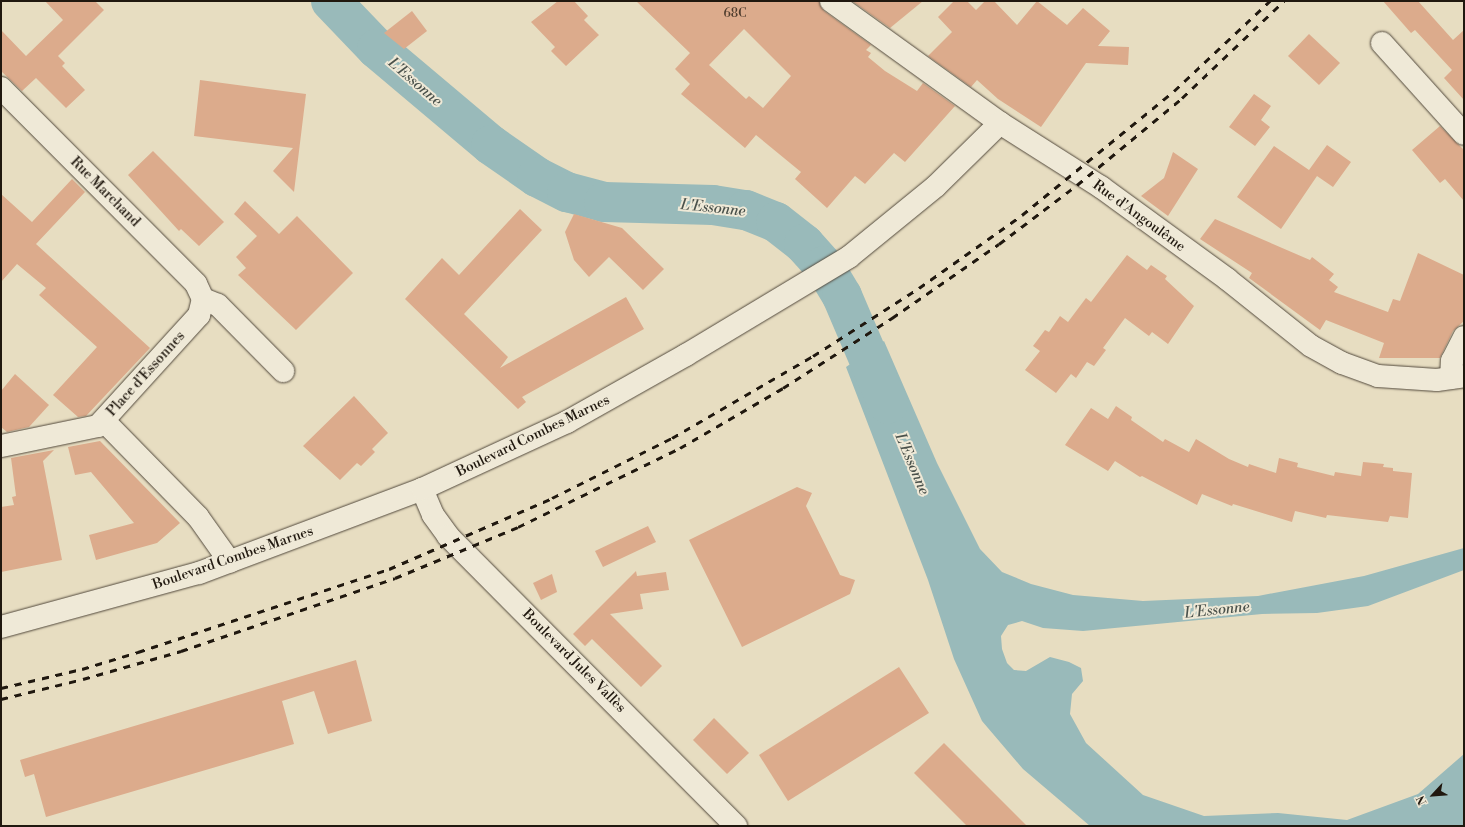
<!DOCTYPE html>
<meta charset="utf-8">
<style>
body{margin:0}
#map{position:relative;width:1465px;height:827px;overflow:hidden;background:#e7ddc1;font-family:"Libre Bodoni",serif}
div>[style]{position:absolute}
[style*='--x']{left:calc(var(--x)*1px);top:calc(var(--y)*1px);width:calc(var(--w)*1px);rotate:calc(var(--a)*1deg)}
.water>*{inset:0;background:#99baba}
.river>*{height:40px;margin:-20px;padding:0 20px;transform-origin:20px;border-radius:20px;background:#99baba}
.building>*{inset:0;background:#dcab8c}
.roads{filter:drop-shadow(0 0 1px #52493c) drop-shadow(0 0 1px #52493c)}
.minor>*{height:22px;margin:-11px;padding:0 11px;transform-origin:11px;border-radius:11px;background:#efe9d7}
.rail>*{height:3px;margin-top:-1.5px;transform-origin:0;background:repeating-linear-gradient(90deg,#20180f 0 7px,transparent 0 14px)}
span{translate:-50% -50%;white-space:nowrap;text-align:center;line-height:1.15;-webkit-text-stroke:4px #efe9d7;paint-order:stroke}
.number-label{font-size:12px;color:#4f3d2e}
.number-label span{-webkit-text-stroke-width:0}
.street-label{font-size:14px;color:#20180f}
.water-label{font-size:15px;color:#4a514b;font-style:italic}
.frame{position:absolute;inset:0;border:2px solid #20180f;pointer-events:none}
.north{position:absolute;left:1413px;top:775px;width:40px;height:40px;-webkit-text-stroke:3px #efe9d7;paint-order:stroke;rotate:244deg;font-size:11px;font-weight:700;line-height:16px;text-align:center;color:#20180f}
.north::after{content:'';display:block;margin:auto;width:14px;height:18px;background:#20180f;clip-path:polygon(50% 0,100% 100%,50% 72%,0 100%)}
</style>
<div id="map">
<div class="water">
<div style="clip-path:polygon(884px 341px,937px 463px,980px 549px,1002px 572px,1031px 584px,1073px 595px,1143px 601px,1258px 596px,1364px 576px,1464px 548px,1464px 570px,1368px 606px,1317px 613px,1262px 614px,1083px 631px,1043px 628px,1022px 621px,1008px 625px,1001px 636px,1002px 649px,1007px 663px,1014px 670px,1026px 671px,1050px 657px,1069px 662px,1081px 668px,1083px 681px,1072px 694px,1070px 714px,1086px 743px,1143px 795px,1204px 816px,1278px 813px,1347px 820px,1418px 794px,1464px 754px,1464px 826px,1090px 826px,1023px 769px,982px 721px,954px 659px,928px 580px,846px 367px)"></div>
</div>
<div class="river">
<div style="--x:331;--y:1;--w:66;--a:46.2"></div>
<div style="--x:377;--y:49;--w:149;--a:40.1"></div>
<div style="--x:491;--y:145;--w:56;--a:34.8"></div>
<div style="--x:537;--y:177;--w:34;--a:27"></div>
<div style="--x:567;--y:192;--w:38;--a:15"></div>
<div style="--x:604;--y:202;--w:109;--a:1.6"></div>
<div style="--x:713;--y:205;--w:33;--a:9"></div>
<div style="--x:746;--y:210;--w:32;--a:22"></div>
<div style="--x:776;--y:222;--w:36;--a:38"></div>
<div style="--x:804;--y:244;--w:30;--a:48"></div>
<div style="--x:824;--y:266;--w:35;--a:59"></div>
<div style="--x:842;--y:296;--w:117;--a:66.9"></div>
</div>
<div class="building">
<div style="clip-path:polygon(45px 1px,95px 1px,104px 10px,58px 56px,65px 63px,62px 66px,85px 90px,66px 108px,36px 78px,22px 91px,1px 71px,1px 30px,26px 56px,63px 20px)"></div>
<div style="clip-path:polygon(558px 1px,574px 1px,588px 16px,584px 20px,599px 35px,566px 66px,551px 51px,555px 47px,531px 22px)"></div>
<div style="clip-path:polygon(evenodd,636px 1px,819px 1px,824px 11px,871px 45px,866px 50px,871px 53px,868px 57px,885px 71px,917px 91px,923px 83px,955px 106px,905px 162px,894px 153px,865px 184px,855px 176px,827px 208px,795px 179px,801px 172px,756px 135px,745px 148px,681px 94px,690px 84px,675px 69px,690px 53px,636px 1px,744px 29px,791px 76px,763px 108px,749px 96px,746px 99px,709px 65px,744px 29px)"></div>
<div style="clip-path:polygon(852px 1px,923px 1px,890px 28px)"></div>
<div style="clip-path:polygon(954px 1px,967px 1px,976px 10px,985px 1px,994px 1px,1017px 25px,1037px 1px,1067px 25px,1083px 8px,1110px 31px,1098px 46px,1129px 47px,1128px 65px,1086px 63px,1041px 127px,998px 99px,977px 80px,971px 87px,928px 56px,952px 32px,938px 17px)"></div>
<div style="clip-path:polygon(1383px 1px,1418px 1px,1453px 40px,1464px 30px,1464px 100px,1444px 78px,1452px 70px,1415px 30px,1411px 33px)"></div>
<div style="clip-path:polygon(412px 11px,427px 31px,404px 49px,384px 33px)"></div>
<div style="clip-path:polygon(1309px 34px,1340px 63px,1319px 85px,1288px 56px)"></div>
<div style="clip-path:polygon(200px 80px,306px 94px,294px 192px,273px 171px,293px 148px,194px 136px)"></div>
<div style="clip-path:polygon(1254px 94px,1271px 106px,1261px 120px,1270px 127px,1255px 146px,1229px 127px)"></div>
<div style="clip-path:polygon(1440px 126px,1464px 150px,1464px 201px,1445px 179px,1440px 183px,1412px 150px)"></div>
<div style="clip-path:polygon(1327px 145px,1351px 162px,1333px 187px,1317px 176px,1281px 229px,1237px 197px,1274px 146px,1309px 170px)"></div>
<div style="clip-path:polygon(153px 151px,224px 222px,199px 246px,181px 229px,179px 231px,128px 175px)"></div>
<div style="clip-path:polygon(1173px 152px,1198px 169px,1168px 216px,1141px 196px,1164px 178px)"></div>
<div style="clip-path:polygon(72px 179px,85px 192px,36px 244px,150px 348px,86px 416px,78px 417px,53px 395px,97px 347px,39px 295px,46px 288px,17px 264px,1px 282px,1px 194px,32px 222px)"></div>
<div style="clip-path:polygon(245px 201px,279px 234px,297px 216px,353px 273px,296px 330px,238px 275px,246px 268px,236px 257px,257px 236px,234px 214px)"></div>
<div style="clip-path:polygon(520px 209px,542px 230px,464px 314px,508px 357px,500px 368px,626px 297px,644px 329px,522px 397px,526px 402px,518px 409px,405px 299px,442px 258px,459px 275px)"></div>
<div style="clip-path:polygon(574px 214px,622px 228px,664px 269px,643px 290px,609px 257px,589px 277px,574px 260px,565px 232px)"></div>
<div style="clip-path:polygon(1215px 219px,1310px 260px,1312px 257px,1334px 274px,1329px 280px,1338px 287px,1334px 292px,1388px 312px,1393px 299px,1400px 301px,1418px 253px,1464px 275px,1464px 321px,1453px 331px,1440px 358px,1379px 358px,1384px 343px,1326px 320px,1320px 330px,1249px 278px,1252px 273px,1200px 239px)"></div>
<div style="clip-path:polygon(1127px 255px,1147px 270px,1151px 265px,1167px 276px,1165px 279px,1194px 306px,1168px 344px,1152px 332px,1149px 336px,1125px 318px,1103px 348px,1106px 350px,1094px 366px,1087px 362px,1076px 378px,1071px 374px,1056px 393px,1025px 370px,1040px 351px,1033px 346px,1045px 330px,1049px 332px,1060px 316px,1068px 322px,1086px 298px,1091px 302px)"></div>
<div style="clip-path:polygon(15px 374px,49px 405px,29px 427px,7px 432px,1px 427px,1px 391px)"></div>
<div style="clip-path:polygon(354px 396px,388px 433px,372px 449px,375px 452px,361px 466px,357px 463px,340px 480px,303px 446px)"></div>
<div style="clip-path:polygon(1116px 406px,1132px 417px,1131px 420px,1163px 442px,1165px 439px,1189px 452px,1196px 439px,1229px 459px,1248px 467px,1249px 464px,1276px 473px,1279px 458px,1298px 463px,1297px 467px,1334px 476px,1335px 472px,1361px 476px,1363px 462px,1384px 464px,1383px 467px,1393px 468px,1393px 471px,1412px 473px,1408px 518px,1390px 516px,1388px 522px,1327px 515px,1326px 518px,1295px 511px,1292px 522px,1233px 504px,1232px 506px,1202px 494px,1197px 505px,1142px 476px,1140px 477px,1115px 461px,1108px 471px,1065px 445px,1091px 408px,1108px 419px)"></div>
<div style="clip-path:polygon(100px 441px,180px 523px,157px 543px,96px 560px,89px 535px,134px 523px,91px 472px,75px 475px,68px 447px)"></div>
<div style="clip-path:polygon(54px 450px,43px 461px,62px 560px,1px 572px,1px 507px,14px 505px,12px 497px,16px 496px,11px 458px)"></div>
<div style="clip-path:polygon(797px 487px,812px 493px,806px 506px,840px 575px,855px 580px,850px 594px,742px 647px,689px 540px)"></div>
<div style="clip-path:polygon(648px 526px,656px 542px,603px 567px,595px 551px)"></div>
<div style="clip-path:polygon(636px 571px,637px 576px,666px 572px,669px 590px,640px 594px,643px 609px,610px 614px,662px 666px,641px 687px,592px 639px,585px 646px,573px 634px)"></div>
<div style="clip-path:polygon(552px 574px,557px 592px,541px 600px,533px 583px)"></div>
<div style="clip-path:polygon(356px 660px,372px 721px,328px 734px,314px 691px,282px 701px,294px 744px,46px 817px,34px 774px,25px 777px,20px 760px)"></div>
<div style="clip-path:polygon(899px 667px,929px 713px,788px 801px,759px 755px)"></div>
<div style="clip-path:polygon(714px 718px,749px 753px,727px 774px,693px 740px)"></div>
<div style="clip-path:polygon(944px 743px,1027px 826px,967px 826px,914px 773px)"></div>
</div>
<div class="roads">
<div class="minor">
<div style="--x:831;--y:1;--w:208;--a:35.8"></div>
<div style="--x:1000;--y:123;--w:120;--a:32.4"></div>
<div style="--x:1101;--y:187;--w:156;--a:36.1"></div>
<div style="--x:1227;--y:279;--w:107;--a:38.6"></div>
<div style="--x:1311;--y:346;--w:35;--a:29"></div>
<div style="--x:1342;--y:363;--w:38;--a:20"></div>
<div style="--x:1378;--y:376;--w:59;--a:3.9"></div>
<div style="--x:1437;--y:380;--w:27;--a:-8"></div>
<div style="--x:1382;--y:43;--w:122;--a:48"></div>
<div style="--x:1;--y:88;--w:276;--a:45.1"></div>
<div style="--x:196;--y:284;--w:17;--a:65"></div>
<div style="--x:203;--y:299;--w:16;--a:22"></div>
<div style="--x:218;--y:305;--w:93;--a:45.4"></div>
<div style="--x:1451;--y:378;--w:17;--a:-87"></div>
<div style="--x:1452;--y:361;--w:27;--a:-63"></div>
<div style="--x:104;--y:421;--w:134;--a:45.6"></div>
<div style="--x:198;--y:517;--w:55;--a:54.6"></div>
<div style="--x:1;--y:446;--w:99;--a:-11.7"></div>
<div style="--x:98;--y:426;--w:150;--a:-47.7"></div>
<div style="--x:199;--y:315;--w:16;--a:-76"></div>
<div style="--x:422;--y:489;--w:28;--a:67"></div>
<div style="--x:433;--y:515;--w:26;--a:54"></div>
<div style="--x:448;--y:536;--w:409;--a:45.2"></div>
<div style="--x:1;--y:627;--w:205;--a:-15.3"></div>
<div style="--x:199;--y:573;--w:238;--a:-20.6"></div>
<div style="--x:422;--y:489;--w:160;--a:-24.8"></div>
<div style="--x:567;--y:422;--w:137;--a:-29.4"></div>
<div style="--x:686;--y:355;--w:190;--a:-31"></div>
<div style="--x:849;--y:257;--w:112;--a:-39.2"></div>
<div style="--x:936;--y:186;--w:90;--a:-44.5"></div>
</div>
</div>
<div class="rail">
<div style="--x:1;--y:688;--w:83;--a:-13.2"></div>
<div style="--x:82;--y:669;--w:59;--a:-16.9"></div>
<div style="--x:138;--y:652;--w:264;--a:-18.3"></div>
<div style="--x:389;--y:569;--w:178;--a:-23.5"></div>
<div style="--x:552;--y:498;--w:134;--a:-26.6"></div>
<div style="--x:672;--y:438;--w:163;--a:-30.2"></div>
<div style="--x:813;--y:356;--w:126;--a:-32.7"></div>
<div style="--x:919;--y:288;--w:126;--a:-35.3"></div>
<div style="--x:1022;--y:215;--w:196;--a:-39.2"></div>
<div style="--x:1174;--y:91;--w:132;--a:-43.2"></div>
<div style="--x:1;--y:699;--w:84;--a:-13.7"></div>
<div style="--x:83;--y:679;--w:102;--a:-15.9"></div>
<div style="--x:181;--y:651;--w:226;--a:-18.8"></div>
<div style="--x:395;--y:578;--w:133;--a:-22.5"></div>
<div style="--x:518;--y:527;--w:180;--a:-26"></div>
<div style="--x:680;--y:448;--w:119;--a:-30.2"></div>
<div style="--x:783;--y:388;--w:130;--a:-32.7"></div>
<div style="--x:892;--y:318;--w:130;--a:-34.7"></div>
<div style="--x:999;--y:244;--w:98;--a:-37.1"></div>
<div style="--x:1077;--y:185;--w:136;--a:-39.6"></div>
<div style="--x:1182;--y:98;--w:141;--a:-43.6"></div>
</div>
<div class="number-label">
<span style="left:735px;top:14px">68C</span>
</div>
<div class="street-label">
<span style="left:105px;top:192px;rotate:45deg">Rue Marchand</span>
<span style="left:1139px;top:216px;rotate:36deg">Rue d'Angoulême</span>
<span style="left:146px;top:374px;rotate:-48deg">Place d'Essonnes</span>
<span style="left:533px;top:436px;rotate:-26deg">Boulevard Combes Marnes</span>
<span style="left:233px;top:558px;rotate:-19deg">Boulevard Combes Marnes</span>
<span style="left:574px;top:661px;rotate:45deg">Boulevard Jules Vallès</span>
</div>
<div class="water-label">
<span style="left:415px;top:82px;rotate:41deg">L'Essonne</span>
<span style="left:713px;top:208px;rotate:6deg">L'Essonne</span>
<span style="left:912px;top:464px;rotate:67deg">L'Essonne</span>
<span style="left:1217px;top:610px;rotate:-6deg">L'Essonne</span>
</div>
<div class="frame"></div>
<div class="north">N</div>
</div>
